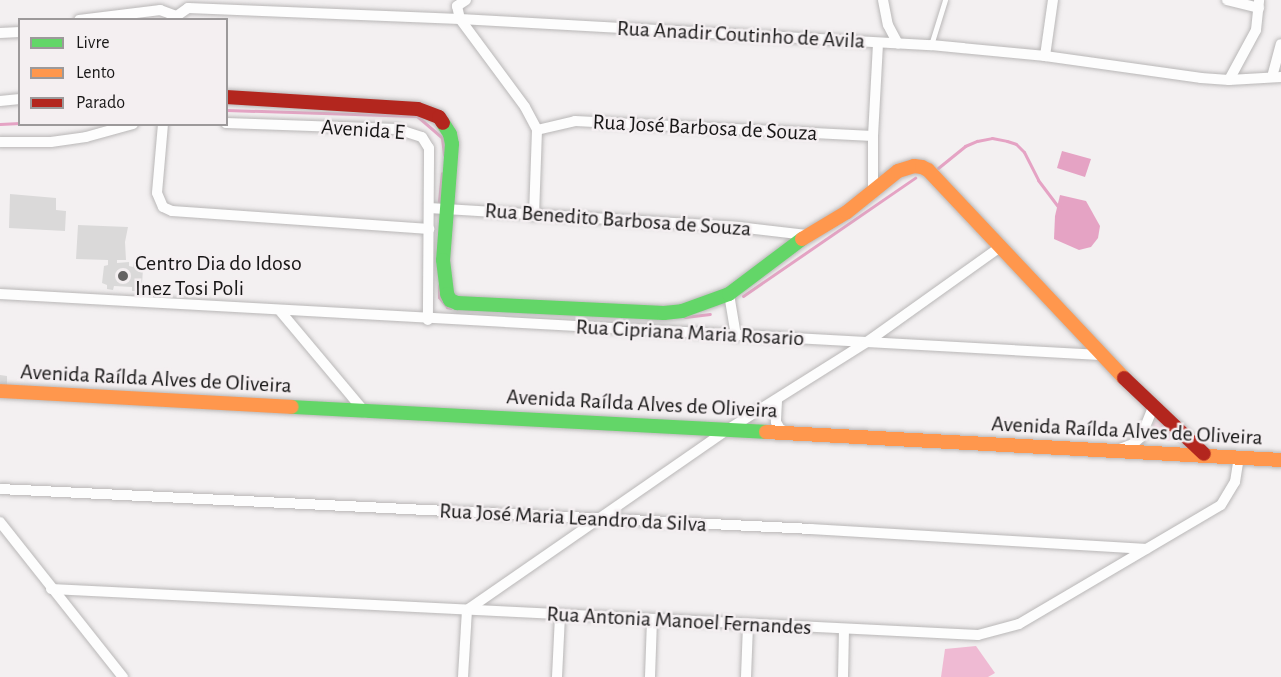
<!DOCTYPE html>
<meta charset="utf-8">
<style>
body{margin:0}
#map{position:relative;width:1281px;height:677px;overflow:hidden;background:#f3f0f1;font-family:"Alegreya Sans",sans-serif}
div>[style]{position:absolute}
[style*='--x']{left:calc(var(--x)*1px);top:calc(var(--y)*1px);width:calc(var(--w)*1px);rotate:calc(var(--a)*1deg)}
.green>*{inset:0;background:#f5e0e9}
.forest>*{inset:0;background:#efbad3}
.water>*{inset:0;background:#e5a3c4}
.stream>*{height:3px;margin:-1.5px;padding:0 1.5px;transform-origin:1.5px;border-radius:1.5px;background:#e5a3c4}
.building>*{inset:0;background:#dad9d9}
.roads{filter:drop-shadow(0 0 2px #b9b7b7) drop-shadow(0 0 2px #b9b7b7)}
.lane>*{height:5px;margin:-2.5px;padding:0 2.5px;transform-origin:2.5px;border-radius:2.5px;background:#fdfdfd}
.street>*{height:10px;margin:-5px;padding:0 5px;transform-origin:5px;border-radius:5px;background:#fdfdfd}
.fast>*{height:14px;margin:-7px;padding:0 7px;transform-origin:7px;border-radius:7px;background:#63d668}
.slow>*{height:14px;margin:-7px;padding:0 7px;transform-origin:7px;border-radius:7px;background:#ff974d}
.jam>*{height:14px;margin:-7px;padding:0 7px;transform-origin:7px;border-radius:7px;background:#b3261e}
.dots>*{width:16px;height:16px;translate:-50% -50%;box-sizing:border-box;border:3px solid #f4eff1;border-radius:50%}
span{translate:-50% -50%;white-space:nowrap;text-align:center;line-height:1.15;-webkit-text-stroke:5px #f4eff1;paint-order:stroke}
.street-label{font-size:22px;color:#181717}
.poi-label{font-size:22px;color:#181717}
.left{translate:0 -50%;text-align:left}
.legend{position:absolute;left:18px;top:18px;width:210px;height:108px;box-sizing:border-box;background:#f4eff1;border:2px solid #9c999a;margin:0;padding:8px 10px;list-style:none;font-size:18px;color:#181717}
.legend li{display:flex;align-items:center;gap:12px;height:30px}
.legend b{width:30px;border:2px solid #9c999a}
</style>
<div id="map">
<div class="green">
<div style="clip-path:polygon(1158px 415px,1173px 431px,1174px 437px,1169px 441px,1146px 438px)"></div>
</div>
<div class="forest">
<div style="clip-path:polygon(976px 646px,995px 673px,988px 677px,941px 677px,945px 649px)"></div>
</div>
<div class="water">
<div style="clip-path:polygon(1062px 151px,1091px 159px,1085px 177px,1057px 168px)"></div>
<div style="clip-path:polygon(1060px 195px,1086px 201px,1100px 226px,1098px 238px,1091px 247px,1079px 250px,1054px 239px,1055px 216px)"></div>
</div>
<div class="stream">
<div style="--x:226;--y:110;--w:191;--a:1.8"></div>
<div style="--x:417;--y:116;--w:33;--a:41"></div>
<div style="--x:442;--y:138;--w:17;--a:83"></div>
<div style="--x:0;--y:124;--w:20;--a:-3"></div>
<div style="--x:938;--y:168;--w:35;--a:-39"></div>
<div style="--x:965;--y:146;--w:13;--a:-23"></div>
<div style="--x:977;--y:141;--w:15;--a:-11"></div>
<div style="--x:992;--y:138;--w:15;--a:11"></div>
<div style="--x:1007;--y:141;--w:9;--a:18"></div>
<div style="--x:1016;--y:144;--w:11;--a:45"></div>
<div style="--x:1024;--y:152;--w:31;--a:63"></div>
<div style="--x:1038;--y:180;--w:36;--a:53"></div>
<div style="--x:439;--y:201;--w:28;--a:-84"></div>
<div style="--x:439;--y:285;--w:12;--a:90"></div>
<div style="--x:439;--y:297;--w:13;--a:51"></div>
<div style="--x:447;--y:307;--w:4;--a:14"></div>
<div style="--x:743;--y:296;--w:209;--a:-34.5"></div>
<div style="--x:685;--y:317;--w:25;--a:-7"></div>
</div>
<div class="building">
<div style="clip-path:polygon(10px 194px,56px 198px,56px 210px,66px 211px,65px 231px,9px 228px)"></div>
<div style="clip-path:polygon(78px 225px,128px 227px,125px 242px,126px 260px,117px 260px,117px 263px,129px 262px,129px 266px,133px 267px,134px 261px,138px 261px,139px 267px,143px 268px,142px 285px,136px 285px,137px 291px,132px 291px,132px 287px,114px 286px,113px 290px,107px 289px,107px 285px,102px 283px,104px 266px,108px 265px,108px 260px,76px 259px)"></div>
<div style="clip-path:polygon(0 375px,7px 376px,7px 385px,0 385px)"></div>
</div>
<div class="roads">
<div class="lane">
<div style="--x:931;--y:45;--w:47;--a:-72.7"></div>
</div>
<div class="street">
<div style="--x:466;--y:0;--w:11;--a:146"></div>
<div style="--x:457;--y:6;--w:13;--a:77"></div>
<div style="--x:460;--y:19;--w:109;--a:53.5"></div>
<div style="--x:525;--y:107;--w:26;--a:62"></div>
<div style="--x:537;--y:130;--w:86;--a:92"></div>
<div style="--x:883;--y:0;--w:25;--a:79"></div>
<div style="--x:888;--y:25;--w:21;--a:62"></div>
<div style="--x:1227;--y:0;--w:33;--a:14"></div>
<div style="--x:79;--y:20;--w:82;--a:-7"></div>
<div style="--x:160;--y:10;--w:15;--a:20"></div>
<div style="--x:171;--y:20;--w:21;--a:-35"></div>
<div style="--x:188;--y:8;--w:272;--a:2.3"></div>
<div style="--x:460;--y:19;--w:472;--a:3.2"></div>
<div style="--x:931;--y:45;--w:115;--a:5.5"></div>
<div style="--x:1045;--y:56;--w:158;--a:8"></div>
<div style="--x:1201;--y:78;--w:28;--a:4"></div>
<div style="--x:1229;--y:80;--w:52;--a:-3.3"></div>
<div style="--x:0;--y:33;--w:20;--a:-3"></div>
<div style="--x:1045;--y:56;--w:57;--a:-81.9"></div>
<div style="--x:1272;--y:77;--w:34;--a:-75"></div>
<div style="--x:1229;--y:80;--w:57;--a:-61.6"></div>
<div style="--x:1256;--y:30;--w:30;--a:-84"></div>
<div style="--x:0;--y:101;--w:20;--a:-6"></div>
<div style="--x:226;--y:123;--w:171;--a:2"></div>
<div style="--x:397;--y:129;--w:26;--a:18"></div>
<div style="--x:422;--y:137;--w:13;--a:58"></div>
<div style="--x:429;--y:148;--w:11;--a:90"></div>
<div style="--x:429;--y:159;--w:161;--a:90.4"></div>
<div style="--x:163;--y:124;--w:69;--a:95"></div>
<div style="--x:157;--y:193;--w:15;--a:67"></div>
<div style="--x:163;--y:207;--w:10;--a:24"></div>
<div style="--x:172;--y:211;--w:258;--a:4"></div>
<div style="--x:537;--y:130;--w:39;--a:-13"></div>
<div style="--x:575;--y:121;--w:298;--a:2.9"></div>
<div style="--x:0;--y:142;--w:51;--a:0"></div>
<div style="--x:51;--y:142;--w:35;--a:-8"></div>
<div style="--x:86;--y:137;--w:49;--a:-15.5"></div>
<div style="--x:873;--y:192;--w:56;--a:-90"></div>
<div style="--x:873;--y:136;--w:93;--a:-86.9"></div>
<div style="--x:429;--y:208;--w:310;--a:3.5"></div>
<div style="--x:738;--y:227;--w:69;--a:6.6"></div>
<div style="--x:0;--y:294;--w:1102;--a:3.17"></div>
<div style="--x:729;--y:294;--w:43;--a:80.5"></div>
<div style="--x:281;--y:312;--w:131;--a:50"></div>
<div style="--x:777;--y:401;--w:21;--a:93"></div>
<div style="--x:776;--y:422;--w:8;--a:60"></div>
<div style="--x:780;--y:429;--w:8;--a:23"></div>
<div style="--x:1120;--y:449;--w:14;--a:-21"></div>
<div style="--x:1133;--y:444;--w:11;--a:-41"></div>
<div style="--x:1141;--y:437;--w:35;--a:-68"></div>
<div style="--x:0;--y:489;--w:812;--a:2.82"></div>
<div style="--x:811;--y:529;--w:336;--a:3.4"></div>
<div style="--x:0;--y:522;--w:198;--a:51.6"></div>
<div style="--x:51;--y:589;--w:928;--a:2.84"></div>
<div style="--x:978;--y:635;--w:42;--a:-15"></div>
<div style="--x:1019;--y:624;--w:234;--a:-30.5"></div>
<div style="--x:1221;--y:505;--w:27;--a:-59"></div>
<div style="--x:1235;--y:482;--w:26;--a:-81"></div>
<div style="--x:463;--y:677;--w:67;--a:-86.6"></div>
<div style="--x:467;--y:610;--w:316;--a:-34.7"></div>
<div style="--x:727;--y:430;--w:165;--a:-32.2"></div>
<div style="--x:867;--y:342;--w:162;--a:-35.5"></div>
<div style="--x:557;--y:677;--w:61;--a:-87.2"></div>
<div style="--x:650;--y:677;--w:57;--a:-88"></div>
<div style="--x:746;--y:677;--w:53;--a:-87.8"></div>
<div style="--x:843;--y:677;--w:47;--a:-88.8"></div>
</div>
<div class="fast">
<div style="--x:443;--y:123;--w:13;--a:58"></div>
<div style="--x:450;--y:134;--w:10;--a:79"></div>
<div style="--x:452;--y:144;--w:116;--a:94.4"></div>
<div style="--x:443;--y:260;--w:34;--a:83"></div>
<div style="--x:447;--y:294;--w:7;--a:63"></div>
<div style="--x:450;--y:300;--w:8;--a:23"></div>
<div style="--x:457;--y:303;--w:207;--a:2.8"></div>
<div style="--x:664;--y:313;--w:18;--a:-6"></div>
<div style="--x:682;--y:311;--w:50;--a:-19.9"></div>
<div style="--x:729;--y:294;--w:91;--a:-37"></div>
<div style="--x:292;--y:407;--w:475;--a:3"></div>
</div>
<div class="slow">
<div style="--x:802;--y:239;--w:52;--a:-31"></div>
<div style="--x:847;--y:212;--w:65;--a:-38.8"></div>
<div style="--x:898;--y:171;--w:17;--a:-17"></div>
<div style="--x:914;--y:166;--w:8;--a:7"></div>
<div style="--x:922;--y:167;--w:7;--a:27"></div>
<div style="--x:928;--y:170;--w:286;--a:46.7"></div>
<div style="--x:0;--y:391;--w:292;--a:3.1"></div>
<div style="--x:766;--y:432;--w:516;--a:3.11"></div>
</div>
<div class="jam">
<div style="--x:226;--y:97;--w:192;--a:3.6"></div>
<div style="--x:418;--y:109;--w:22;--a:21"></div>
<div style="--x:439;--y:117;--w:7;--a:56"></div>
<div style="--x:1124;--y:378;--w:110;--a:43.5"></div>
</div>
</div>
<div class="dots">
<div style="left:123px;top:276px;background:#656363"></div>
</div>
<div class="street-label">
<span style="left:741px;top:35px;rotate:3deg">Rua Anadir Coutinho de Avila</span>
<span style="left:705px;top:128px;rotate:3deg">Rua José Barbosa de Souza</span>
<span style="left:363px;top:130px;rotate:4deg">Avenida E</span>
<span style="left:618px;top:220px;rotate:4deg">Rua Benedito Barbosa de Souza</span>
<span style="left:690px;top:333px;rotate:3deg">Rua Cipriana Maria Rosario</span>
<span style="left:156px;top:379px;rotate:3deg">Avenida Raílda Alves de Oliveira</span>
<span style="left:642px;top:404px;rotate:3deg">Avenida Raílda Alves de Oliveira</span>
<span style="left:1127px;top:431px;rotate:3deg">Avenida Raílda Alves de Oliveira</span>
<span style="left:573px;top:518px;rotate:3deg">Rua José Maria Leandro da Silva</span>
<span style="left:679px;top:621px;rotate:3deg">Rua Antonia Manoel Fernandes</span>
</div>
<div class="poi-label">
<span class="left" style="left:135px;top:276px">Centro Dia do Idoso<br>Inez Tosi Poli</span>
</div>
<ul class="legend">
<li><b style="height:8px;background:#63d668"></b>Livre</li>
<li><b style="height:8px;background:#ff974d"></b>Lento</li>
<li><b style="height:8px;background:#b3261e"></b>Parado</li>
</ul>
</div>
